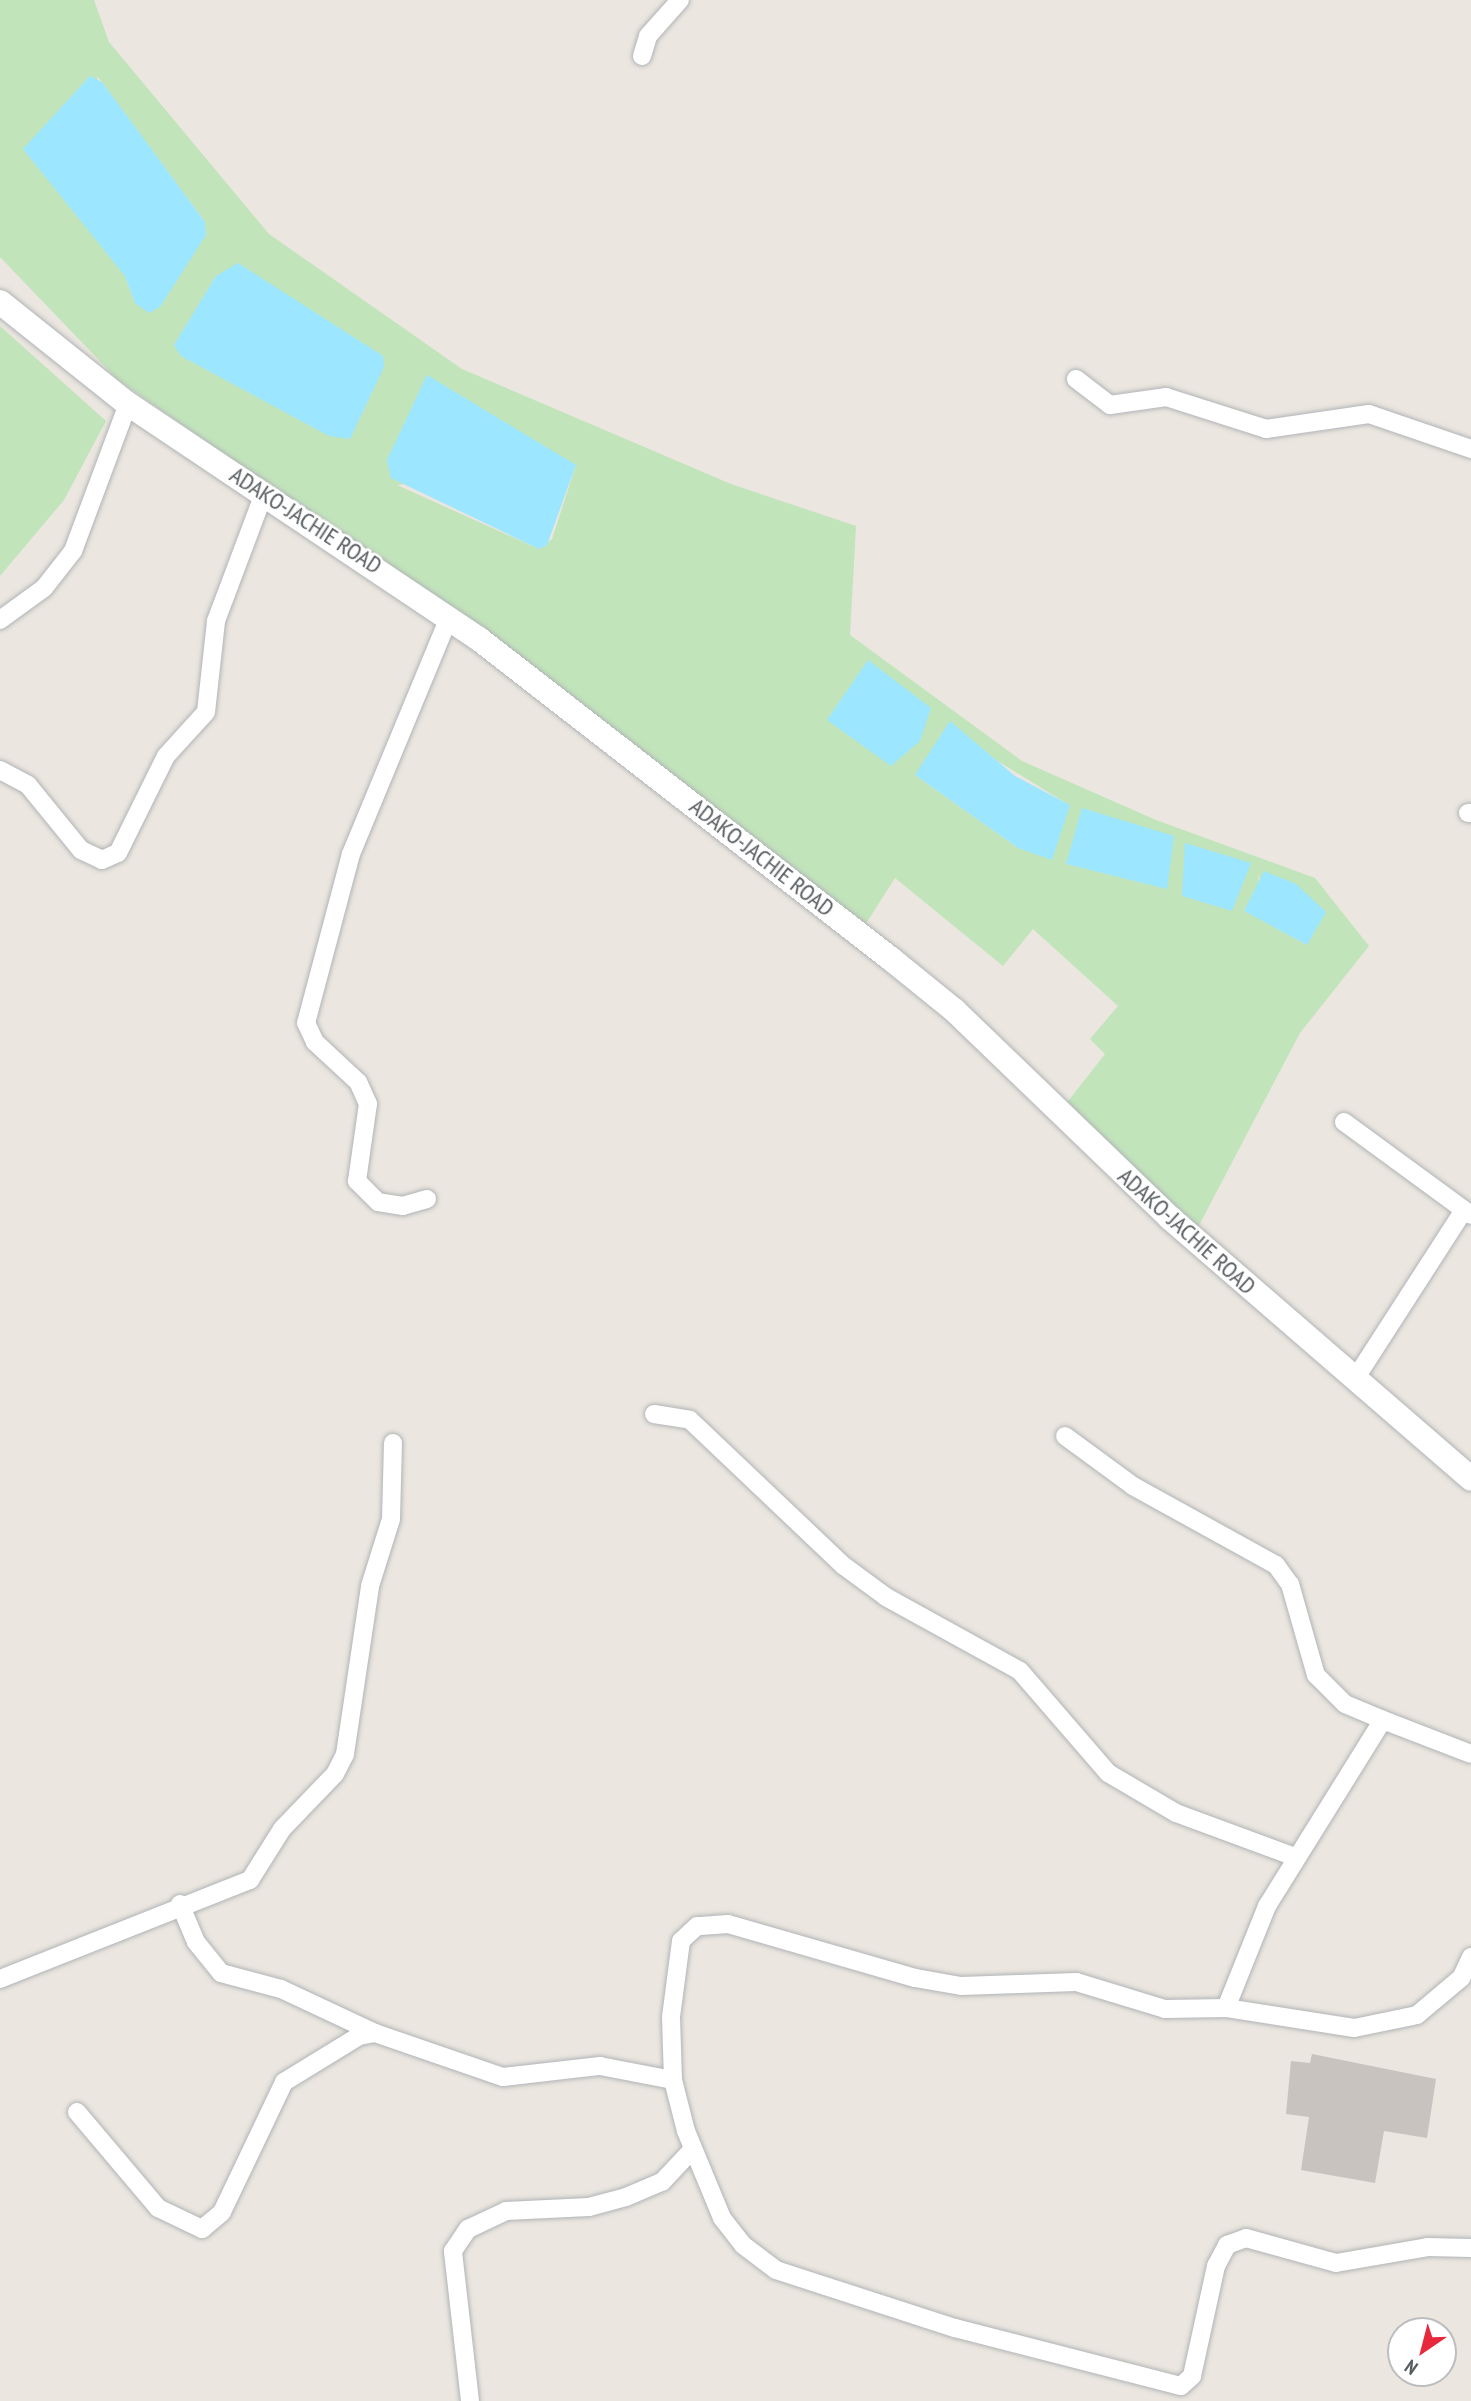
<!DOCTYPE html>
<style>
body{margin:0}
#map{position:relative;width:1471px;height:2401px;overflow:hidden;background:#ebe6df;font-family:"PT Sans Narrow",sans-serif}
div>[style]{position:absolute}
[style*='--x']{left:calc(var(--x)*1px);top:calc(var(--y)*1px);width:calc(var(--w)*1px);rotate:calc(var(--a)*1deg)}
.green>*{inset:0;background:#c2e4bb}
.water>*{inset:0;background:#9ce6ff}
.building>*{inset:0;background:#c8c3be}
.roads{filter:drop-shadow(0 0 2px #b0b4b7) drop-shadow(0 0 2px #b0b4b7)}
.street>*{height:18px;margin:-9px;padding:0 9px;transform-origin:9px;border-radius:9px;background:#fff}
.secondary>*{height:24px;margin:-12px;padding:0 12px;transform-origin:12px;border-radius:12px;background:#fff}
span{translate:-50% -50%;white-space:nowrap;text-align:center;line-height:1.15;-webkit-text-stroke:5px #fff;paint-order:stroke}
.street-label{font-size:24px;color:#585d60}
.north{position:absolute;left:1387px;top:2317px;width:70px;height:70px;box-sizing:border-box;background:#fff;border:2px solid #bcbebf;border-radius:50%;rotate:215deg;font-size:19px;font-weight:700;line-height:28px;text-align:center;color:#585d60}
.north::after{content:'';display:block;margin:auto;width:24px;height:32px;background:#e8293d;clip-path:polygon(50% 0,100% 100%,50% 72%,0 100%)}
</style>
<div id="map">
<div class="green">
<div style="clip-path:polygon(evenodd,0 0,94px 0,109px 42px,269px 234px,462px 369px,731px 484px,856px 526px,850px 635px,1022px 761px,1156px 820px,1315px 878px,1369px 946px,1300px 1033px,1196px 1231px,1065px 1105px,1105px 1054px,1090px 1039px,1118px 1006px,1033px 929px,1003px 966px,895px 878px,865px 925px,602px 721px,117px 379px,0 257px,0 0,97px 76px,205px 222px,135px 303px,125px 276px,97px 76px,0 0,576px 465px,552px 539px,539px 549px,397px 485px,576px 465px,0 0,988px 755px,1069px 805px,1018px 848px,915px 775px,988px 755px,0 0,1257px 874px,1307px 945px,1278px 929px,1257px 874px)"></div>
<div style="clip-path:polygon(0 326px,106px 421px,64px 500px,0 576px)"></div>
</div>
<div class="water">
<div style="clip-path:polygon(90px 76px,102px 82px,205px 222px,206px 235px,160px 307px,149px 313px,135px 303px,125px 276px,23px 149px)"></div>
<div style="clip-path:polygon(238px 263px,383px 356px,384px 367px,350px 439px,329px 436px,181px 356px,174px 345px,216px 276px)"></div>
<div style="clip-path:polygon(427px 375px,576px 465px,547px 545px,539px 549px,391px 478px,387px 460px)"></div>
<div style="clip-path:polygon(868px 660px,931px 708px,920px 741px,891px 766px,827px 720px)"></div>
<div style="clip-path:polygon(950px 721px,1015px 776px,1070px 805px,1052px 860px,1018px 848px,915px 775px)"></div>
<div style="clip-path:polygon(1082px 808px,1174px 836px,1167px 889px,1066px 864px)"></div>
<div style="clip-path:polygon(1185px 843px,1251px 863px,1232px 911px,1182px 896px)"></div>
<div style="clip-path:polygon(1264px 871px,1296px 884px,1326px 912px,1307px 945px,1244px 911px)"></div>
</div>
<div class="building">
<div style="clip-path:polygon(1312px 2054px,1436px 2079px,1427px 2138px,1384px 2131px,1375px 2183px,1301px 2170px,1309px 2117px,1286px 2114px,1291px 2061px,1310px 2063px)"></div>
</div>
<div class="roads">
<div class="street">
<div style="--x:642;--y:56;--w:21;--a:-73"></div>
<div style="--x:648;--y:36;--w:48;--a:-48.4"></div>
<div style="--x:1076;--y:379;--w:43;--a:37.4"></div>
<div style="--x:1110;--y:405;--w:57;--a:-8.1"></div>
<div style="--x:1166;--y:397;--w:105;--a:17.7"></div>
<div style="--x:1266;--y:429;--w:104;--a:-8.3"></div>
<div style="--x:1369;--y:414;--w:108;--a:18.9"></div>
<div style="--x:0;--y:620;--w:54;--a:-36"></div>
<div style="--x:44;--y:588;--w:47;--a:-51.9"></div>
<div style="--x:73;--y:551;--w:157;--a:-69.5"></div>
<div style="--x:0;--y:770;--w:32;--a:28"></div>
<div style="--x:28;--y:785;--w:84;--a:50.8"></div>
<div style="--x:81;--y:850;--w:23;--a:25"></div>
<div style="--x:102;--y:860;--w:17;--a:-24"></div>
<div style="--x:118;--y:853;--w:108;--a:-63.7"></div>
<div style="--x:166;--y:756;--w:59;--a:-47.7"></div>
<div style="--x:206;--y:712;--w:92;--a:-83.7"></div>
<div style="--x:216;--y:621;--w:137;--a:-69.4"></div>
<div style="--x:1468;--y:813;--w:3;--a:0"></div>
<div style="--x:1344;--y:1122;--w:157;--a:36.2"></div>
<div style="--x:427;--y:1199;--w:25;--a:164"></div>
<div style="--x:403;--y:1206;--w:25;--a:-171"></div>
<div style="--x:378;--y:1202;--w:30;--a:-135"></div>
<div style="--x:357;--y:1181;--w:78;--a:-81.9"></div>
<div style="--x:368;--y:1104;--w:24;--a:-114"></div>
<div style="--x:358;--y:1082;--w:59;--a:-137.1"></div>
<div style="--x:315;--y:1042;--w:21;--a:-115"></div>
<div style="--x:306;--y:1023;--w:175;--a:-75.1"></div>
<div style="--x:351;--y:854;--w:256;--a:-67.5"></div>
<div style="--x:1355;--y:1379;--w:201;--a:-57.2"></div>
<div style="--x:654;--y:1414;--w:36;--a:9"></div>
<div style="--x:690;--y:1420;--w:212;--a:43.5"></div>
<div style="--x:844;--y:1566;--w:52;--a:36.4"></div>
<div style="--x:886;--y:1597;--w:153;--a:28.9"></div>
<div style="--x:1020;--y:1671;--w:135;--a:49.2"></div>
<div style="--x:1108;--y:1773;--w:79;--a:30.5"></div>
<div style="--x:1176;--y:1813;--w:127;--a:20.3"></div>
<div style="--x:1065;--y:1436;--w:84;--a:36.3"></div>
<div style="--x:1133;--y:1486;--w:163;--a:28.9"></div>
<div style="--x:1276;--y:1565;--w:24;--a:54"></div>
<div style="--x:1290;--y:1584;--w:95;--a:74.1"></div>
<div style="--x:1316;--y:1675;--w:41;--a:45"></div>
<div style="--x:1345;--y:1704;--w:41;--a:22.8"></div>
<div style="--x:180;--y:1904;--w:41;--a:67.2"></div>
<div style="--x:196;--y:1942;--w:40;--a:51"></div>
<div style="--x:221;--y:1973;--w:62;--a:14.9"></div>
<div style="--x:281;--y:1989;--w:104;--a:25.1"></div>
<div style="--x:1471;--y:1957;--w:23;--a:115"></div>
<div style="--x:1461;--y:1978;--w:57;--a:139.9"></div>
<div style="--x:1417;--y:2015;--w:64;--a:168.3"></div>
<div style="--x:1354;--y:2028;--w:130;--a:-171.1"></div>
<div style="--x:1226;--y:2008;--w:61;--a:179.1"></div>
<div style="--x:1165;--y:2009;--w:93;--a:-163.1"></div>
<div style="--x:1076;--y:1982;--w:115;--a:178"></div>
<div style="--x:961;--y:1986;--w:47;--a:-170.1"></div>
<div style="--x:915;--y:1978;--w:195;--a:-163.9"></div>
<div style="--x:728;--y:1924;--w:31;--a:176"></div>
<div style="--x:697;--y:1926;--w:22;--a:137"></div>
<div style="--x:681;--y:1941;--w:77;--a:97.5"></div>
<div style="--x:671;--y:2017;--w:63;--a:88.2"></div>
<div style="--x:673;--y:2080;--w:53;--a:75.7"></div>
<div style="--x:686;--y:2131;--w:94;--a:67.5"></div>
<div style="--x:722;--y:2218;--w:34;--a:52"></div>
<div style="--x:743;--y:2245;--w:41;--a:37.1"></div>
<div style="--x:776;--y:2270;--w:188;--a:18"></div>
<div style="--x:955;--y:2328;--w:233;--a:14.4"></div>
<div style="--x:1181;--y:2386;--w:15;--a:-42"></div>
<div style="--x:1192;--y:2376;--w:113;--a:-77.7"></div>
<div style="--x:1216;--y:2266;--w:24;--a:-62"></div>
<div style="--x:1227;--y:2245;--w:20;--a:-20"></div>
<div style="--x:1246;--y:2238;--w:93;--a:15.5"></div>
<div style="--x:1336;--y:2263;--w:93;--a:-9.9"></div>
<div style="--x:1428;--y:2247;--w:43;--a:1.3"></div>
<div style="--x:0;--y:1979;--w:269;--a:-21.6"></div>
<div style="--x:250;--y:1880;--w:60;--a:-57.9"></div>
<div style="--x:282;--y:1829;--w:76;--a:-46.1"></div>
<div style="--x:335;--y:1774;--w:22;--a:-63"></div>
<div style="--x:345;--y:1754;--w:170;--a:-81.5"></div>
<div style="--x:370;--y:1586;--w:70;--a:-72.6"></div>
<div style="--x:391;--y:1519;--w:76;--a:-88.5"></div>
<div style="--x:1226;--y:2008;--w:110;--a:-68.1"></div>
<div style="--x:1267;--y:1906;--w:219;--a:-58.1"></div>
<div style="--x:1383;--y:1720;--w:94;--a:21.1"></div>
<div style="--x:77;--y:2112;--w:126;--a:49.8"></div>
<div style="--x:158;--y:2208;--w:49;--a:25.5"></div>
<div style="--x:202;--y:2229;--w:26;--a:-40"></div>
<div style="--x:222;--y:2212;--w:144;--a:-64.5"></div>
<div style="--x:284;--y:2082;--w:88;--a:-31.5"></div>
<div style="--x:359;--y:2036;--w:16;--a:-11"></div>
<div style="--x:375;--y:2033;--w:135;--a:19"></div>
<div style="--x:503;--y:2077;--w:98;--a:-6.5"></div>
<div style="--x:600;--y:2066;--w:74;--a:10.9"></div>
<div style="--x:470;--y:2401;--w:151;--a:-96.5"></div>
<div style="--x:453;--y:2251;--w:27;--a:-56"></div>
<div style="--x:468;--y:2229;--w:42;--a:-25.3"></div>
<div style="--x:506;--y:2211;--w:83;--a:-2.8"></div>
<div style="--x:589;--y:2207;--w:38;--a:-15"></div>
<div style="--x:626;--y:2197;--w:39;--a:-23"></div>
<div style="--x:662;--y:2182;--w:45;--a:-46.8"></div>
</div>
<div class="secondary">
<div style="--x:0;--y:302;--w:164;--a:38.6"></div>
<div style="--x:128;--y:404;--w:422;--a:33.8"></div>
<div style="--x:479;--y:639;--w:522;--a:37.84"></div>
<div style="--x:891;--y:959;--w:81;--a:39"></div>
<div style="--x:954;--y:1010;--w:300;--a:43.9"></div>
<div style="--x:1170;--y:1218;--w:398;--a:40.9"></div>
</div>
</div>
<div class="street-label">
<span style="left:306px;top:520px;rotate:33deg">ADAKO-JACHIE ROAD</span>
<span style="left:762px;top:857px;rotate:38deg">ADAKO-JACHIE ROAD</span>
<span style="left:1187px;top:1231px;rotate:42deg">ADAKO-JACHIE ROAD</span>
</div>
<div class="north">N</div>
</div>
